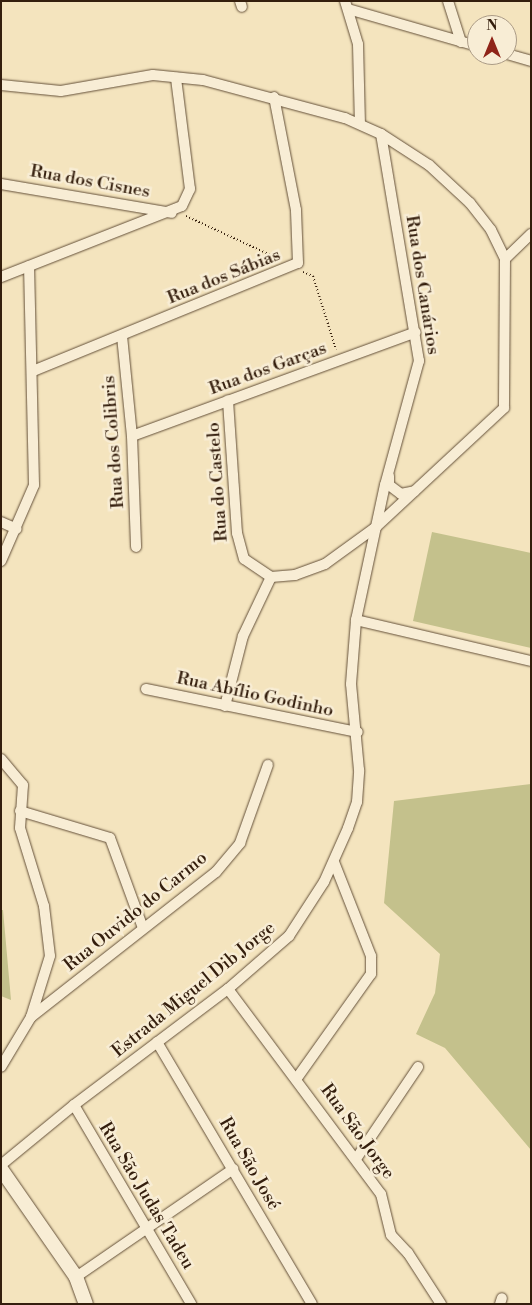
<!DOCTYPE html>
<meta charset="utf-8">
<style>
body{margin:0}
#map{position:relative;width:532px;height:1305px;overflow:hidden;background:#f4e4be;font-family:"Libre Bodoni",serif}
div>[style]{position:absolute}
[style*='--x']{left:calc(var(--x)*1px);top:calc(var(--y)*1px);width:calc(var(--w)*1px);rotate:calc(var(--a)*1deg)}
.green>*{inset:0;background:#c4c18c}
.path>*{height:2px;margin-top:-1px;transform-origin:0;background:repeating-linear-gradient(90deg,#341e0d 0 1px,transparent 0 3.5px)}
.roads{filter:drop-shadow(0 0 1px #645039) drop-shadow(0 0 1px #645039)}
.minor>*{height:10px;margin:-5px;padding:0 5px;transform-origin:5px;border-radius:5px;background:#f8edd5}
.tertiary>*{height:14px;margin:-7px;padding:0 7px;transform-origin:7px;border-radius:7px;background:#f8edd5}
span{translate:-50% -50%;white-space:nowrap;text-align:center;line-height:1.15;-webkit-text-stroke:5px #f8edd5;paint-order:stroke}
.street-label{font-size:18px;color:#341e0d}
.frame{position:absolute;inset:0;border:2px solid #341e0d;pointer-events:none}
.north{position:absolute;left:467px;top:15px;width:50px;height:50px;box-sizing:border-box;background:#f8edd5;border:1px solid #aa9a85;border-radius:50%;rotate:0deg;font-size:14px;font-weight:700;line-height:20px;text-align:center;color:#341e0d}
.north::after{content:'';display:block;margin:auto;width:18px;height:22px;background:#8f2418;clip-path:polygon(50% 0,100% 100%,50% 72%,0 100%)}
</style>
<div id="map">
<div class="green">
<div style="clip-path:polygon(432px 532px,531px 553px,531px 648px,413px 621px)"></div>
<div style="clip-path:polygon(531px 784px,531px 1150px,445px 1048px,416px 1034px,435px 993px,440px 954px,384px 903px,394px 801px)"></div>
<div style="clip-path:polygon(1px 910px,3px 910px,11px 1000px,1px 996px)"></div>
</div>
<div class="path">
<div style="--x:186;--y:216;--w:102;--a:24.8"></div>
<div style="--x:303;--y:272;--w:11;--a:22"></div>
<div style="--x:313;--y:276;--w:77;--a:72.7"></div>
</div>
<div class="roads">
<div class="minor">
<div style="--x:240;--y:1;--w:6;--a:72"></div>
<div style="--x:345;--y:1;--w:45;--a:73.2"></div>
<div style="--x:358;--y:44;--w:80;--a:88.6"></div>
<div style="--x:448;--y:1;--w:43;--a:72.4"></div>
<div style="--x:348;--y:9;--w:134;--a:16"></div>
<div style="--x:507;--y:54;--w:25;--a:16"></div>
<div style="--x:1;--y:85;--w:60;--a:5.7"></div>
<div style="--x:61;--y:91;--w:93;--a:-9.9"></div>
<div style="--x:153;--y:75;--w:50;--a:5.7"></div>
<div style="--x:203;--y:80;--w:147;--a:15"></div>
<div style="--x:345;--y:118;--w:39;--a:24"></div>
<div style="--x:381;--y:134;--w:57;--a:32.9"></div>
<div style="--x:429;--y:165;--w:56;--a:42.8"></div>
<div style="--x:470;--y:203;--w:34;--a:52"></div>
<div style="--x:491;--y:230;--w:32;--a:64"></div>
<div style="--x:505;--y:259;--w:149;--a:90.4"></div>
<div style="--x:504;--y:408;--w:175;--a:137.1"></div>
<div style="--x:376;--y:527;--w:63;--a:144"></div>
<div style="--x:325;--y:564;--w:32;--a:160"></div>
<div style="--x:295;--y:575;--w:24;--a:175"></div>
<div style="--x:271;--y:577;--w:32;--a:-146"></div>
<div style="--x:244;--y:559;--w:27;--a:-105"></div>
<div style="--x:237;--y:533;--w:133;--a:-93.9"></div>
<div style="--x:1;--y:184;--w:173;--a:9.6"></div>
<div style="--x:505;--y:259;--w:36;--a:-44"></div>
<div style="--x:1;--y:277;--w:194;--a:-21.4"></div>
<div style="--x:182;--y:206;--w:19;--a:-65"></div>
<div style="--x:190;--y:189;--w:112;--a:-97.2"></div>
<div style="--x:122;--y:336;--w:100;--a:84.3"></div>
<div style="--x:132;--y:436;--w:111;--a:87.9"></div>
<div style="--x:33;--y:371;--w:286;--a:-22.2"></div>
<div style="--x:298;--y:263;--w:53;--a:-92.2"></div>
<div style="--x:296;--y:210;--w:115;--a:-101"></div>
<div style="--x:132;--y:436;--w:302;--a:-20.1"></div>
<div style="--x:389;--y:476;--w:9;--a:90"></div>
<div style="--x:389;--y:485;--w:15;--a:37"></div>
<div style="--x:401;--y:494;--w:14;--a:-12"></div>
<div style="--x:1;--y:522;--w:17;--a:24"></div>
<div style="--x:1;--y:561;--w:83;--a:-66.5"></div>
<div style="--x:34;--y:485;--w:219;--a:-91.3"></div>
<div style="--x:356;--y:620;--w:180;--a:13.2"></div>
<div style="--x:146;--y:689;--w:216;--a:11.5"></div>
<div style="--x:225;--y:706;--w:72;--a:-75.6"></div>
<div style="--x:243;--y:636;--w:65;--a:-64.6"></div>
<div style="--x:1;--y:759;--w:34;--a:50"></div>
<div style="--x:23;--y:785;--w:43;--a:94"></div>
<div style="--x:20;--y:828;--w:82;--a:72.9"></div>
<div style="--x:44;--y:906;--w:50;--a:83.2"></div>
<div style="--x:50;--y:956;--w:64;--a:107.3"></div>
<div style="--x:31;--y:1017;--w:58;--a:121"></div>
<div style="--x:20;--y:811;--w:94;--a:16.7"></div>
<div style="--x:110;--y:838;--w:96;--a:69.9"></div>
<div style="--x:228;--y:989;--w:256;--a:53.3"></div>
<div style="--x:381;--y:1194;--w:42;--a:76.3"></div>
<div style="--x:391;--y:1235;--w:25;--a:47"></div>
<div style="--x:408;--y:1253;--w:61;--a:57.1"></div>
<div style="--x:31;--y:1017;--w:235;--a:-38.1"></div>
<div style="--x:216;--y:872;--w:38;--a:-50"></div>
<div style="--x:240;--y:843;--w:83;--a:-70.3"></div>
<div style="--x:157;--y:1042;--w:304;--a:59.4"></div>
<div style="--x:297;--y:1078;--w:128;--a:-54.6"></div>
<div style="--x:371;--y:974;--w:18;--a:-90"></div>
<div style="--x:371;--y:956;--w:101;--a:-111.5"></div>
<div style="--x:74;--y:1105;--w:231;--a:59.5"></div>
<div style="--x:356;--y:1159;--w:111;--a:-56"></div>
<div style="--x:1;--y:1165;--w:94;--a:-39.4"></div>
<div style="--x:74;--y:1105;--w:193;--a:-37"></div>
<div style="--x:228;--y:989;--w:81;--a:-41"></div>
<div style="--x:289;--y:936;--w:64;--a:-57.1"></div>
<div style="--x:324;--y:882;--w:59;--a:-66"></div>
<div style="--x:348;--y:828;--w:28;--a:-71"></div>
<div style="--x:357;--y:802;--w:32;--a:-86"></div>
<div style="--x:359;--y:770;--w:86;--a:-95.3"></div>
<div style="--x:351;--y:684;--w:64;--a:-85.5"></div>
<div style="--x:356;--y:620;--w:138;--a:-77.9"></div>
<div style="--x:385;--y:485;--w:129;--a:-74.7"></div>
<div style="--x:419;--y:361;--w:230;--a:-99.5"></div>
<div style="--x:76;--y:1277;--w:191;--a:-34.5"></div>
<div style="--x:500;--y:1304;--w:6;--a:-72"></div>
</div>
<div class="tertiary">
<div style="--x:1;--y:1169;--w:131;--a:55.2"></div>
<div style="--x:76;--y:1277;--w:29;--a:70"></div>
</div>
</div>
<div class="street-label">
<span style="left:90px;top:182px;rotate:10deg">Rua dos Cisnes</span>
<span style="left:224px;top:277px;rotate:-22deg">Rua dos Sábias</span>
<span style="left:422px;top:285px;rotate:81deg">Rua dos Canários</span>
<span style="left:268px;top:369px;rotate:-20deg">Rua dos Garças</span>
<span style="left:114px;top:442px;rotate:-94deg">Rua dos Colibris</span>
<span style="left:218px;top:482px;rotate:-94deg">Rua do Castelo</span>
<span style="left:255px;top:695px;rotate:12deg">Rua Abílio Godinho</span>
<span style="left:136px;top:912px;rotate:-39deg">Rua Ouvido do Carmo</span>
<span style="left:194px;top:990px;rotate:-39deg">Estrada Miguel Dib Jorge</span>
<span style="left:357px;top:1132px;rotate:54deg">Rua São Jorge</span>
<span style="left:249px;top:1164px;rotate:60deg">Rua São José</span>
<span style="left:146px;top:1196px;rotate:59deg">Rua São Judas Tadeu</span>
</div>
<div class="frame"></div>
<div class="north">N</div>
</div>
